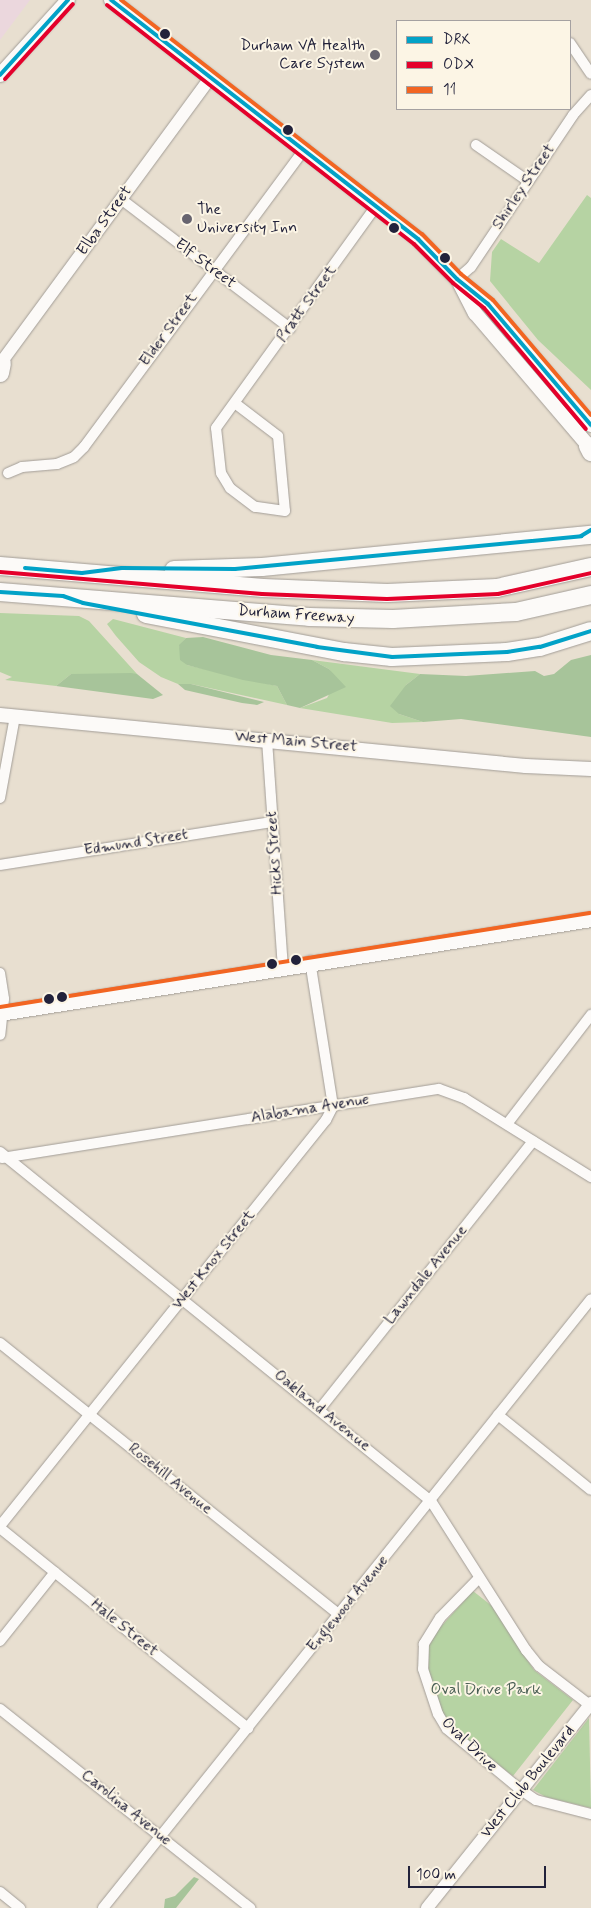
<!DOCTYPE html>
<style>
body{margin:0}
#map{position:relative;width:591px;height:1908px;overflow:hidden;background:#e8dfd0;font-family:Mynerve,sans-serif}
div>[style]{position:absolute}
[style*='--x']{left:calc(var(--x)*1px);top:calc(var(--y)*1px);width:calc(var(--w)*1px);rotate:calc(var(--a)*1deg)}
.built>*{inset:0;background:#ebd7dd}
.green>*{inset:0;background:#b6d3a3}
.forest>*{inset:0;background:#a7c49a}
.roads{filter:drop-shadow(0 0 1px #a29d97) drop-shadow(0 0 1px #a29d97)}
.minor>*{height:10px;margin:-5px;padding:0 5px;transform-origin:5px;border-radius:5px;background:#fcfaf8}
.tertiary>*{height:12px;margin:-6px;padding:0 6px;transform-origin:6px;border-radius:6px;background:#fcfaf8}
.secondary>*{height:14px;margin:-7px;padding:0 7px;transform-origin:7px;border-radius:7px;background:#fcfaf8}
.primary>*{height:15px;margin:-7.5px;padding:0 7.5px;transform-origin:7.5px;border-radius:7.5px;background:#fcfaf8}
.motorway>*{height:18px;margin:-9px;padding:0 9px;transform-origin:9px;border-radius:9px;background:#fcfaf8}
.bus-1>*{height:4px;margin:-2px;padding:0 2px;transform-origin:2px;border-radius:2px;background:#02a2c7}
.bus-2>*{height:4px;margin:-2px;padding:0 2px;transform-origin:2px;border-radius:2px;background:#e4002b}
.bus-3>*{height:4px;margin:-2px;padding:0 2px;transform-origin:2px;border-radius:2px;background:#f26522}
.dots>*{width:14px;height:14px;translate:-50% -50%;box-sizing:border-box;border:2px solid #fcf5e5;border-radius:50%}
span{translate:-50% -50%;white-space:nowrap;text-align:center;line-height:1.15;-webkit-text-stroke:4px #fcf5e5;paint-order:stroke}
.poi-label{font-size:16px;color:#22223b}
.right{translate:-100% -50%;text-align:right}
.left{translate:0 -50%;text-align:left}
.street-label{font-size:16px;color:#22223b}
.park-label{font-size:16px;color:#485d53}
.legend{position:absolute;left:396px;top:20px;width:175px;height:90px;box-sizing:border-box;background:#fcf5e5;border:1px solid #a5a1a1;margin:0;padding:6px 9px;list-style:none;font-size:15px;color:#22223b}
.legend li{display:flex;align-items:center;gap:10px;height:25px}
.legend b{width:25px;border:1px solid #a5a1a1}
.scale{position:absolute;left:408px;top:1866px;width:138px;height:22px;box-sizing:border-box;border:2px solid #22223b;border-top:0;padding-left:6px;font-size:15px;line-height:18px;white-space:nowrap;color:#22223b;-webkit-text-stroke:4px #fcf5e5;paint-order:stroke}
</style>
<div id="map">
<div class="built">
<div style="clip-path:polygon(0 0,30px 0,0 40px)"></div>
</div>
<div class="green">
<div style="clip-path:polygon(587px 195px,591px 198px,591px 390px,538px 340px,490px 281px,492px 252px,501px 239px,539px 263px)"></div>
<div style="clip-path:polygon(0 613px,79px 616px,89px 621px,137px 674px,71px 674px,56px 686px,5px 680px,12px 677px,0 672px)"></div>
<div style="clip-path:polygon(113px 619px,186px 638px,179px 646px,187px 665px,277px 686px,287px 705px,191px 684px,178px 684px,161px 677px,139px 662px,116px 636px,107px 624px)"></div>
<div style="clip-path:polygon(312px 660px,420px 674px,406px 685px,399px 714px,423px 722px,392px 723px,300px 708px,327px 698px,337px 680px,329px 669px)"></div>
<div style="clip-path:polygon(473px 1591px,492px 1606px,534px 1670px,573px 1700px,513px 1776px,445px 1723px,428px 1673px,429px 1646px,436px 1632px)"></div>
<div style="clip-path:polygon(589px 1718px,591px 1808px,546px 1797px,533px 1790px)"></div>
</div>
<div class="forest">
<div style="clip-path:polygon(203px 637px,271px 655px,312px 660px,329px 669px,346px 687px,300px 708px,287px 705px,277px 686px,243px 680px,187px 665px,180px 660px,179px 645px,186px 638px)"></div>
<div style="clip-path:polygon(591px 655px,591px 737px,461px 719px,423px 722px,399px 714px,390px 706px,406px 685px,420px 674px,466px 676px,535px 671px,544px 676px,554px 674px,571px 660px)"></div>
<div style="clip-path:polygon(131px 673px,137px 674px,163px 695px,153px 699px,56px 686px,71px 674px)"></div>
<div style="clip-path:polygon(178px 684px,191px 684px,264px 702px,257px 705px,242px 703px,185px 690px)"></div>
<div style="clip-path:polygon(194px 1877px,199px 1879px,176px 1908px,164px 1908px,165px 1899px,175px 1896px)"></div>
</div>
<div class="roads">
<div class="minor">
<div style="--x:570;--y:43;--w:37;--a:56"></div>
<div style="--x:476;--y:145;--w:63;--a:34.7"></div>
<div style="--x:121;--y:199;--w:213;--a:37.4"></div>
<div style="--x:457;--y:279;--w:18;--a:-41"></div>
<div style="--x:471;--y:267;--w:183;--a:-56.1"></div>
<div style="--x:573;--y:115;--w:27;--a:-48"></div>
<div style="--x:236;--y:404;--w:53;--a:37.3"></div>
<div style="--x:278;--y:436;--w:75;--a:84.7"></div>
<div style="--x:285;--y:511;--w:30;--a:-172"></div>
<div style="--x:255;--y:507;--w:31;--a:-143"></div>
<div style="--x:230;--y:488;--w:17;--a:-121"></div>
<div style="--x:221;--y:473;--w:45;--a:-96.3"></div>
<div style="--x:216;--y:428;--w:275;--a:-54.2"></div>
<div style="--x:8;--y:473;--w:15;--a:-23"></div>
<div style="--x:22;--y:467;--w:35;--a:-5"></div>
<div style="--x:57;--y:464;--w:18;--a:-22"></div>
<div style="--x:74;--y:457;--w:14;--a:-45"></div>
<div style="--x:84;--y:447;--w:372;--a:-53.5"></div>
<div style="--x:267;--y:740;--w:227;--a:86"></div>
<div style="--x:0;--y:798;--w:83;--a:-79.6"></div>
<div style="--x:0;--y:865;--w:275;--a:-9"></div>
<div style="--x:0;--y:973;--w:26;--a:81"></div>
<div style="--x:4;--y:999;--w:36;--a:96"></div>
<div style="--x:507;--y:1124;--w:138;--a:-52.4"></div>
<div style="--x:0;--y:1152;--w:555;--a:39"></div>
<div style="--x:431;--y:1501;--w:177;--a:57.5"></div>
<div style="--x:526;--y:1650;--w:21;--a:51"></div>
<div style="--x:539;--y:1666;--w:66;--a:37.6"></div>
<div style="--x:2;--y:1158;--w:442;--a:-9"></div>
<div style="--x:439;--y:1089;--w:27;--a:20"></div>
<div style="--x:464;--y:1098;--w:150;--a:31.9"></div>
<div style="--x:0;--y:1343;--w:435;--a:38.7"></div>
<div style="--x:320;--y:1409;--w:342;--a:-51.5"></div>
<div style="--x:498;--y:1415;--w:119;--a:38.9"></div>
<div style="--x:0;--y:1526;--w:521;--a:-51.24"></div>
<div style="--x:326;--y:1120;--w:16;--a:-63"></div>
<div style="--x:333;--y:1106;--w:147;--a:-99"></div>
<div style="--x:0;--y:1528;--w:319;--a:38.9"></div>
<div style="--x:479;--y:1578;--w:56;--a:134.3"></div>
<div style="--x:440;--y:1618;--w:31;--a:122"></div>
<div style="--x:424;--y:1644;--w:25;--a:92"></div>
<div style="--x:423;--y:1669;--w:47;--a:71.6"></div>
<div style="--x:438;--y:1714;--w:17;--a:59"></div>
<div style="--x:447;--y:1729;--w:96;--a:39.5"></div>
<div style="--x:521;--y:1790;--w:18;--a:34"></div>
<div style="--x:536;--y:1800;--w:57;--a:14.3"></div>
<div style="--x:0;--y:1641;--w:88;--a:-51.4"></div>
<div style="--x:0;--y:1709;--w:320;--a:38.5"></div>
<div style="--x:0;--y:1892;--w:26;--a:39"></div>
<div style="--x:103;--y:1908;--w:780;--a:-51.29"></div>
</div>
<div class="tertiary">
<div style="--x:0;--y:364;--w:356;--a:-53.7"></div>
<div style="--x:427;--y:1908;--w:263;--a:-51.3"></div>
</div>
<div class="secondary">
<div style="--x:111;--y:0;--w:389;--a:37.9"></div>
<div style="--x:418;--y:239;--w:56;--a:45.7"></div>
<div style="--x:457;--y:279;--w:40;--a:39"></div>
<div style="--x:488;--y:304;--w:159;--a:49.6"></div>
<div style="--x:0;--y:75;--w:101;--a:-47.8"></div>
<div style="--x:460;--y:284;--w:33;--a:63"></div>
<div style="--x:475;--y:313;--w:179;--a:49.5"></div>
<div style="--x:0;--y:715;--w:528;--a:5.54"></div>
<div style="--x:526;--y:766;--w:65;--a:2.6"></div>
</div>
<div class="primary">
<div style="--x:0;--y:1013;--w:598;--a:-9.04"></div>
</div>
<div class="motorway">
<div style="--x:0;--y:373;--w:10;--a:-79"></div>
<div style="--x:588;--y:446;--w:7;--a:63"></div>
<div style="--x:0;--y:566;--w:264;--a:4.8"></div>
<div style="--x:263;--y:588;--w:124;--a:2.3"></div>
<div style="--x:387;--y:593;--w:110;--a:-2.6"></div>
<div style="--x:497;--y:588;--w:96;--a:-12.6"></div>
<div style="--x:174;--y:570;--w:88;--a:-2"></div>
<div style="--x:262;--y:567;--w:331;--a:-5.6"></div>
<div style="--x:0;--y:592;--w:310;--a:4.6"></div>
<div style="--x:309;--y:617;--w:84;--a:1.4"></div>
<div style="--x:393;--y:619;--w:123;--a:-3.3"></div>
<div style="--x:516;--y:612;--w:77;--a:-12.8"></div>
<div style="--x:146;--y:614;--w:202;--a:10.9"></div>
<div style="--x:344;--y:652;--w:48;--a:5.9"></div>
<div style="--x:392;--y:657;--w:115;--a:-2.5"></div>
<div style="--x:507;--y:652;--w:33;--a:-9"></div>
<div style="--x:540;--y:647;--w:53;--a:-17.4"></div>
</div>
</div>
<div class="bus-1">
<div style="--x:111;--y:0;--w:389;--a:37.9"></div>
<div style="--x:418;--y:239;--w:56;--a:45.7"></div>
<div style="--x:457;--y:279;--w:40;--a:39"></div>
<div style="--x:488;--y:304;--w:159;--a:49.6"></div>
<div style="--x:0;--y:75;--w:101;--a:-47.8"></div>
<div style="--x:25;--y:568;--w:57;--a:5"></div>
<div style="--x:82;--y:573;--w:40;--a:-7.1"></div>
<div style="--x:122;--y:568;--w:113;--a:0.5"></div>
<div style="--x:235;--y:569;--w:348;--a:-5.4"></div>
<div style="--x:581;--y:536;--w:12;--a:-31"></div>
<div style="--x:0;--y:592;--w:63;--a:3.6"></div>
<div style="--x:63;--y:596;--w:21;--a:19"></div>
<div style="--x:83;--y:603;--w:238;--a:10.6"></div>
<div style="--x:317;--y:647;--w:76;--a:7.6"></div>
<div style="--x:392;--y:657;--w:115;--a:-2.5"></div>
<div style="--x:507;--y:652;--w:33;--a:-9"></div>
<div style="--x:540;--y:647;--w:53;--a:-17.4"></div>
</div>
<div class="bus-2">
<div style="--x:107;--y:5;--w:389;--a:37.9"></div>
<div style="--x:414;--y:244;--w:55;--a:45"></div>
<div style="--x:453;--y:283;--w:40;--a:39"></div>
<div style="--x:484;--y:308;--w:158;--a:49.9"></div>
<div style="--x:5;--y:79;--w:101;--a:-47.8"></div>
<div style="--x:0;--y:572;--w:263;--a:4.8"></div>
<div style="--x:262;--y:594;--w:125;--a:2.3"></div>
<div style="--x:387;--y:599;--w:111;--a:-2.6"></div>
<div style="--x:498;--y:594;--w:95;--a:-12.7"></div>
</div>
<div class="bus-3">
<div style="--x:121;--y:0;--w:381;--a:37.9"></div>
<div style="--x:422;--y:234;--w:56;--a:45.7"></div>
<div style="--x:461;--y:274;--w:41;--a:39.1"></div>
<div style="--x:493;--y:300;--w:151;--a:49.6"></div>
<div style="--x:0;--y:1007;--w:597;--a:-9.05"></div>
</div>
<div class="dots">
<div style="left:165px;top:34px;background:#22223b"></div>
<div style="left:375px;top:55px;background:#67646f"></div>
<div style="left:288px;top:130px;background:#22223b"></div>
<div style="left:187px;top:219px;background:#67646f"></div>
<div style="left:394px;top:228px;background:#22223b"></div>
<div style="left:445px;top:258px;background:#22223b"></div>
<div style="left:296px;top:960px;background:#22223b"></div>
<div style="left:272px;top:964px;background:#22223b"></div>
<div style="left:62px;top:997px;background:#22223b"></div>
<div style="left:49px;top:999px;background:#22223b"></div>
</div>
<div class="poi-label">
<span class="right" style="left:365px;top:55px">Durham VA Health<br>Care System</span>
<span class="left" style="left:197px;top:219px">The<br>University Inn</span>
</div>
<div class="street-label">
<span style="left:524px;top:187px;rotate:-56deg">Shirley Street</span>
<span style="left:105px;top:221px;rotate:-54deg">Elba Street</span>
<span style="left:205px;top:264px;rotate:37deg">Elf Street</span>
<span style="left:307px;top:304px;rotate:-54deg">Pratt Street</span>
<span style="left:169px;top:330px;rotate:-54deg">Elder Street</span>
<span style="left:296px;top:615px;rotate:4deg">Durham Freeway</span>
<span style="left:296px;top:742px;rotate:5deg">West Main Street</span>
<span style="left:136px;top:843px;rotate:-9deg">Edmund Street</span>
<span style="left:275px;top:853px;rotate:-94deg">Hicks Street</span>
<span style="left:310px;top:1109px;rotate:-9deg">Alabama Avenue</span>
<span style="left:214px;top:1260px;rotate:-51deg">West Knox Street</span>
<span style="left:426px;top:1275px;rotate:-51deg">Lawndale Avenue</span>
<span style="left:322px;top:1411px;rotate:39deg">Oakland Avenue</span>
<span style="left:170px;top:1479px;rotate:39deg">Rosehill Avenue</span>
<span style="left:348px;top:1604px;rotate:-51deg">Englewood Avenue</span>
<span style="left:124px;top:1628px;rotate:39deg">Hale Street</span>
<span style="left:469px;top:1745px;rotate:44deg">Oval Drive</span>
<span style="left:528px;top:1782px;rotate:-51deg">West Club Boulevard</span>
<span style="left:126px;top:1808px;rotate:39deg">Carolina Avenue</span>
</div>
<div class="park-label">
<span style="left:486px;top:1690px">Oval Drive Park</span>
</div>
<ul class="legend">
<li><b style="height:6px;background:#02a2c7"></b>DRX</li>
<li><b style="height:6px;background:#e4002b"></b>ODX</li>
<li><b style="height:6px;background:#f26522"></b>11</li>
</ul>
<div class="scale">100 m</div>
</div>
